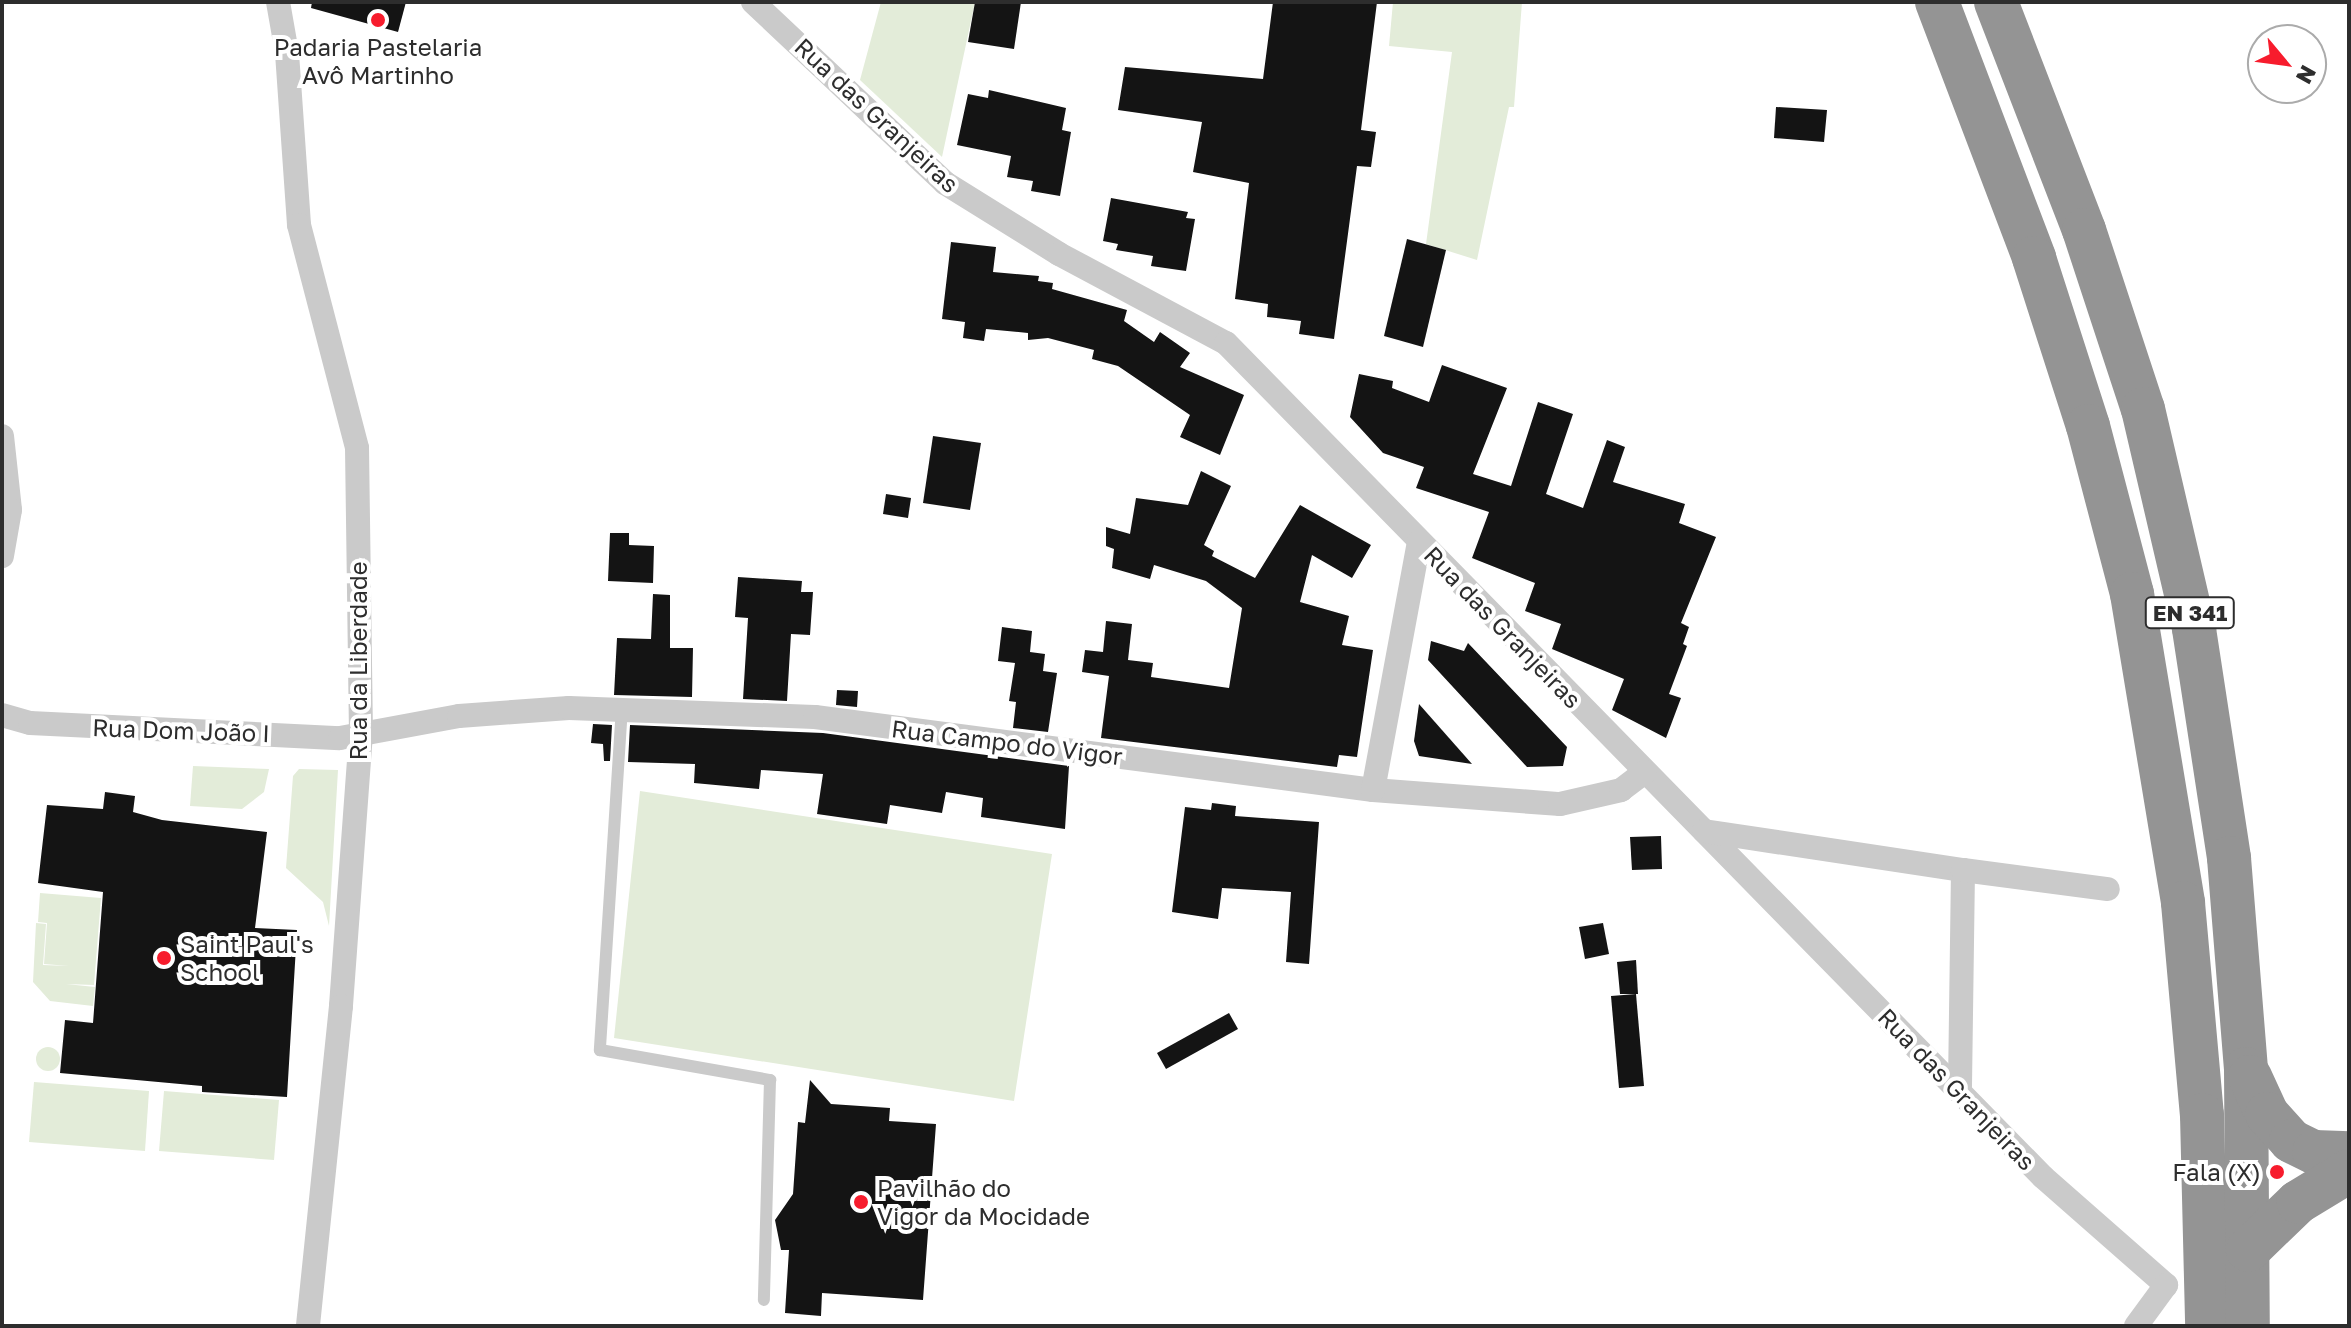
<!DOCTYPE html>
<meta charset="utf-8">
<style>
body{margin:0}
#map{position:relative;width:2351px;height:1328px;overflow:hidden;background:#fff;font-family:"Golos Text",sans-serif}
div>[style]{position:absolute}
[style*='--x']{left:calc(var(--x)*1px);top:calc(var(--y)*1px);width:calc(var(--w)*1px);rotate:calc(var(--a)*1deg)}
.green>*{inset:0;background:#e3ecd9}
.round{border-radius:50%}
.building>*{inset:0;background:#141414}
.lane>*{height:12px;margin:-6px;padding:0 6px;transform-origin:6px;border-radius:6px;background:#cacaca}
.street>*{height:24px;margin:-12px;padding:0 12px;transform-origin:12px;border-radius:12px;background:#cacaca}
.highway>*{height:44px;margin:-22px;padding:0 22px;transform-origin:22px;border-radius:22px;background:#949494}
.dots>*{width:22px;height:22px;translate:-50% -50%;box-sizing:border-box;border:4px solid #fff;border-radius:50%}
span{translate:-50% -50%;white-space:nowrap;text-align:center;line-height:1.15;-webkit-text-stroke:8px #fff;paint-order:stroke}
.shield-label span{padding:2px 6px;background:#fff;border:2px solid;border-radius:6px;-webkit-text-stroke-width:0}
.shield-label{font-size:22px;color:#2d2d2d;font-weight:700}
.poi-label{font-size:24px;color:#2d2d2d}
.left{translate:0 -50%;text-align:left}
.right{translate:-100% -50%;text-align:right}
.street-label{font-size:24px;color:#2d2d2d}
.frame{position:absolute;inset:0;border:4px solid #2d2d2d;pointer-events:none}
.north{position:absolute;left:2247px;top:24px;width:80px;height:80px;box-sizing:border-box;background:#fff;border:2px solid #ababab;border-radius:50%;rotate:119deg;font-size:22px;font-weight:700;line-height:32px;text-align:center;color:#2d2d2d}
.north::after{content:'';display:block;margin:auto;width:28px;height:36px;background:#f71c2d;clip-path:polygon(50% 0,100% 100%,50% 72%,0 100%)}
</style>
<div id="map">
<div class="green">
<div style="clip-path:polygon(881px 2px,975px 2px,942px 157px,860px 80px)"></div>
<div style="clip-path:polygon(1393px 2px,1522px 2px,1514px 107px,1509px 107px,1477px 260px,1426px 244px,1452px 52px,1389px 46px)"></div>
<div style="clip-path:polygon(193px 766px,269px 769px,264px 792px,242px 809px,190px 806px)"></div>
<div style="clip-path:polygon(299px 769px,338px 770px,329px 926px,323px 902px,286px 868px,293px 776px)"></div>
<div style="clip-path:polygon(640px 791px,1052px 854px,1014px 1101px,614px 1038px)"></div>
<div style="clip-path:polygon(40px 893px,101px 898px,94px 985px,66px 984px,95px 987px,93px 1006px,50px 1001px,33px 982px,36px 923px,46px 924px,43px 965px,69px 966px,44px 964px,47px 923px,38px 922px)"></div>
<div class="round" style="left:36px;top:1047px;width:24px;height:24px"></div>
<div style="clip-path:polygon(34px 1082px,149px 1091px,145px 1151px,29px 1142px)"></div>
<div style="clip-path:polygon(164px 1091px,279px 1100px,274px 1160px,159px 1151px)"></div>
</div>
<div class="building">
<div style="clip-path:polygon(312px 2px,406px 2px,398px 32px,311px 8px)"></div>
<div style="clip-path:polygon(975px 2px,1021px 2px,1014px 49px,968px 42px)"></div>
<div style="clip-path:polygon(1273px 2px,1377px 2px,1361px 130px,1376px 132px,1371px 167px,1357px 166px,1334px 339px,1299px 334px,1301px 321px,1267px 317px,1268px 304px,1235px 299px,1249px 183px,1193px 172px,1202px 122px,1118px 110px,1125px 67px,1263px 79px)"></div>
<div style="clip-path:polygon(989px 90px,1066px 108px,1062px 130px,1071px 132px,1060px 196px,1031px 191px,1033px 181px,1007px 177px,1011px 156px,957px 145px,968px 94px,988px 98px)"></div>
<div style="clip-path:polygon(1776px 107px,1827px 110px,1824px 142px,1774px 138px)"></div>
<div style="clip-path:polygon(1111px 198px,1188px 212px,1186px 218px,1195px 219px,1186px 271px,1151px 266px,1153px 256px,1116px 250px,1118px 244px,1103px 241px)"></div>
<div style="clip-path:polygon(1407px 239px,1446px 250px,1423px 347px,1384px 336px)"></div>
<div style="clip-path:polygon(951px 242px,996px 247px,993px 272px,1039px 276px,1038px 281px,1053px 283px,1052px 289px,1127px 310px,1124px 321px,1154px 342px,1160px 332px,1190px 353px,1180px 367px,1244px 395px,1220px 455px,1180px 437px,1190px 415px,1118px 366px,1092px 359px,1094px 350px,1048px 338px,1028px 340px,1028px 333px,986px 329px,984px 341px,963px 338px,965px 322px,942px 319px)"></div>
<div style="clip-path:polygon(1442px 365px,1507px 388px,1473px 474px,1511px 486px,1538px 402px,1573px 414px,1546px 494px,1583px 508px,1607px 440px,1625px 447px,1613px 482px,1685px 504px,1679px 523px,1716px 537px,1681px 623px,1689px 627px,1683px 644px,1687px 646px,1669px 694px,1681px 698px,1666px 738px,1612px 710px,1624px 679px,1552px 649px,1561px 624px,1525px 611px,1535px 583px,1472px 558px,1489px 512px,1416px 488px,1424px 467px,1383px 453px,1350px 417px,1359px 374px,1393px 381px,1392px 388px,1429px 402px)"></div>
<div style="clip-path:polygon(933px 436px,981px 443px,970px 510px,923px 503px)"></div>
<div style="clip-path:polygon(1201px 471px,1231px 486px,1204px 545px,1214px 551px,1212px 556px,1255px 578px,1300px 505px,1371px 545px,1352px 578px,1312px 555px,1300px 602px,1349px 616px,1342px 645px,1373px 650px,1357px 757px,1339px 755px,1337px 767px,1101px 738px,1109px 676px,1082px 672px,1085px 650px,1103px 652px,1106px 621px,1132px 624px,1128px 660px,1153px 663px,1151px 677px,1229px 688px,1242px 608px,1206px 581px,1154px 565px,1150px 579px,1112px 568px,1114px 549px,1106px 546px,1106px 527px,1130px 534px,1136px 498px,1188px 505px)"></div>
<div style="clip-path:polygon(886px 494px,911px 498px,908px 518px,883px 514px)"></div>
<div style="clip-path:polygon(610px 533px,629px 533px,629px 545px,654px 546px,653px 583px,608px 581px)"></div>
<div style="clip-path:polygon(738px 577px,802px 581px,801px 592px,813px 592px,810px 635px,791px 634px,787px 701px,743px 699px,748px 618px,735px 617px)"></div>
<div style="clip-path:polygon(653px 594px,670px 595px,670px 648px,693px 648px,692px 697px,614px 695px,617px 638px,651px 639px)"></div>
<div style="clip-path:polygon(1002px 627px,1032px 631px,1030px 652px,1045px 654px,1043px 671px,1057px 673px,1048px 732px,1013px 728px,1016px 702px,1009px 701px,1015px 663px,998px 661px)"></div>
<div style="clip-path:polygon(1431px 641px,1464px 651px,1468px 643px,1567px 747px,1563px 766px,1527px 767px,1428px 660px)"></div>
<div style="clip-path:polygon(837px 690px,858px 691px,857px 707px,836px 705px)"></div>
<div style="clip-path:polygon(1419px 704px,1472px 764px,1419px 756px,1414px 741px)"></div>
<div style="clip-path:polygon(593px 724px,612px 725px,610px 761px,604px 761px,603px 744px,591px 743px)"></div>
<div style="clip-path:polygon(630px 725px,823px 733px,1069px 766px,1065px 829px,981px 817px,983px 798px,946px 792px,942px 813px,890px 805px,887px 824px,817px 814px,823px 774px,761px 770px,759px 789px,694px 783px,695px 764px,628px 762px)"></div>
<div style="clip-path:polygon(105px 792px,135px 796px,133px 812px,162px 820px,267px 832px,255px 928px,297px 930px,287px 1097px,202px 1092px,202px 1086px,60px 1073px,65px 1020px,93px 1023px,103px 892px,38px 883px,47px 805px,103px 809px)"></div>
<div style="clip-path:polygon(1212px 803px,1236px 806px,1235px 816px,1319px 822px,1309px 964px,1286px 962px,1291px 892px,1222px 888px,1218px 919px,1172px 912px,1185px 807px,1211px 810px)"></div>
<div style="clip-path:polygon(1661px 836px,1662px 869px,1632px 870px,1630px 837px)"></div>
<div style="clip-path:polygon(1603px 923px,1609px 954px,1585px 959px,1579px 927px)"></div>
<div style="clip-path:polygon(1636px 960px,1638px 994px,1620px 994px,1617px 962px)"></div>
<div style="clip-path:polygon(1636px 994px,1644px 1086px,1619px 1088px,1611px 996px)"></div>
<div style="clip-path:polygon(1229px 1013px,1238px 1029px,1166px 1069px,1157px 1053px)"></div>
<div style="clip-path:polygon(810px 1080px,831px 1104px,890px 1108px,889px 1121px,936px 1124px,923px 1300px,822px 1293px,821px 1316px,785px 1313px,789px 1250px,781px 1250px,775px 1220px,793px 1194px,798px 1122px,805px 1123px)"></div>
</div>
<div class="lane">
<div style="--x:622;--y:707;--w:344;--a:93.7"></div>
<div style="--x:600;--y:1050;--w:173;--a:10"></div>
<div style="--x:770;--y:1080;--w:220;--a:91.6"></div>
</div>
<div class="street">
<div style="--x:278;--y:2;--w:52;--a:80"></div>
<div style="--x:287;--y:53;--w:172;--a:86"></div>
<div style="--x:299;--y:225;--w:230;--a:75.4"></div>
<div style="--x:357;--y:448;--w:285;--a:89.2"></div>
<div style="--x:361;--y:733;--w:274;--a:94.2"></div>
<div style="--x:341;--y:1006;--w:322;--a:95.9"></div>
<div style="--x:753;--y:2;--w:264;--a:43.3"></div>
<div style="--x:945;--y:183;--w:134;--a:31.9"></div>
<div style="--x:1059;--y:254;--w:189;--a:28.1"></div>
<div style="--x:1226;--y:343;--w:1167;--a:45.59"></div>
<div style="--x:2043;--y:1177;--w:164;--a:41.3"></div>
<div style="--x:2166;--y:1285;--w:51;--a:126.2"></div>
<div style="--x:2;--y:436;--w:74;--a:83.8"></div>
<div style="--x:10;--y:510;--w:47;--a:99.9"></div>
<div style="--x:2;--y:715;--w:29;--a:16"></div>
<div style="--x:30;--y:723;--w:310;--a:2.8"></div>
<div style="--x:340;--y:738;--w:121;--a:-10.5"></div>
<div style="--x:459;--y:716;--w:110;--a:-4.2"></div>
<div style="--x:569;--y:708;--w:246;--a:2.1"></div>
<div style="--x:815;--y:717;--w:563;--a:7.45"></div>
<div style="--x:1373;--y:790;--w:188;--a:4.3"></div>
<div style="--x:1560;--y:804;--w:63;--a:-12.9"></div>
<div style="--x:1621;--y:790;--w:30;--a:-37"></div>
<div style="--x:1373;--y:790;--w:253;--a:-79.5"></div>
<div style="--x:1704;--y:831;--w:262;--a:8.6"></div>
<div style="--x:1963;--y:870;--w:222;--a:90.8"></div>
<div style="--x:1963;--y:870;--w:146;--a:7.5"></div>
</div>
<div class="highway">
<div style="--x:1937;--y:2;--w:274;--a:69.2"></div>
<div style="--x:2034;--y:258;--w:176;--a:72.2"></div>
<div style="--x:2088;--y:426;--w:174;--a:75.3"></div>
<div style="--x:2132;--y:594;--w:313;--a:80.6"></div>
<div style="--x:2183;--y:903;--w:213;--a:84.9"></div>
<div style="--x:2202;--y:1115;--w:211;--a:88.6"></div>
<div style="--x:1996;--y:2;--w:244;--a:68.9"></div>
<div style="--x:2084;--y:230;--w:188;--a:71.8"></div>
<div style="--x:2143;--y:409;--w:226;--a:76.9"></div>
<div style="--x:2194;--y:629;--w:232;--a:81.3"></div>
<div style="--x:2229;--y:858;--w:212;--a:85.4"></div>
<div style="--x:2246;--y:1069;--w:257;--a:89.6"></div>
<div style="--x:2250;--y:1077;--w:41;--a:65.3"></div>
<div style="--x:2267;--y:1114;--w:36;--a:48"></div>
<div style="--x:2291;--y:1141;--w:25;--a:26"></div>
<div style="--x:2314;--y:1152;--w:35;--a:2"></div>
<div style="--x:2248;--y:1250;--w:69;--a:-43.8"></div>
<div style="--x:2298;--y:1202;--w:60;--a:-31.3"></div>
</div>
<div class="dots">
<div style="left:378px;top:20px;background:#f71c2d"></div>
<div style="left:164px;top:958px;background:#f71c2d"></div>
<div style="left:2277px;top:1172px;background:#f71c2d"></div>
<div style="left:861px;top:1202px;background:#f71c2d"></div>
</div>
<div class="shield-label">
<span style="left:2190px;top:613px">EN 341</span>
</div>
<div class="poi-label">
<span style="left:378px;top:61px">Padaria Pastelaria<br>Avô Martinho</span>
<span class="left" style="left:180px;top:958px">Saint Paul's<br>School</span>
<span class="right" style="left:2261px;top:1172px">Fala (X)</span>
<span class="left" style="left:877px;top:1202px">Pavilhão do<br>Vigor da Mocidade</span>
</div>
<div class="street-label">
<span style="left:877px;top:115px;rotate:43deg">Rua das Granjeiras</span>
<span style="left:1503px;top:627px;rotate:46deg">Rua das Granjeiras</span>
<span style="left:358px;top:661px;rotate:-90deg">Rua da Liberdade</span>
<span style="left:181px;top:730px;rotate:2deg">Rua Dom João I</span>
<span style="left:1007px;top:742px;rotate:7deg">Rua Campo do Vigor</span>
<span style="left:1957px;top:1089px;rotate:46deg">Rua das Granjeiras</span>
</div>
<div class="frame"></div>
<div class="north">N</div>
</div>
